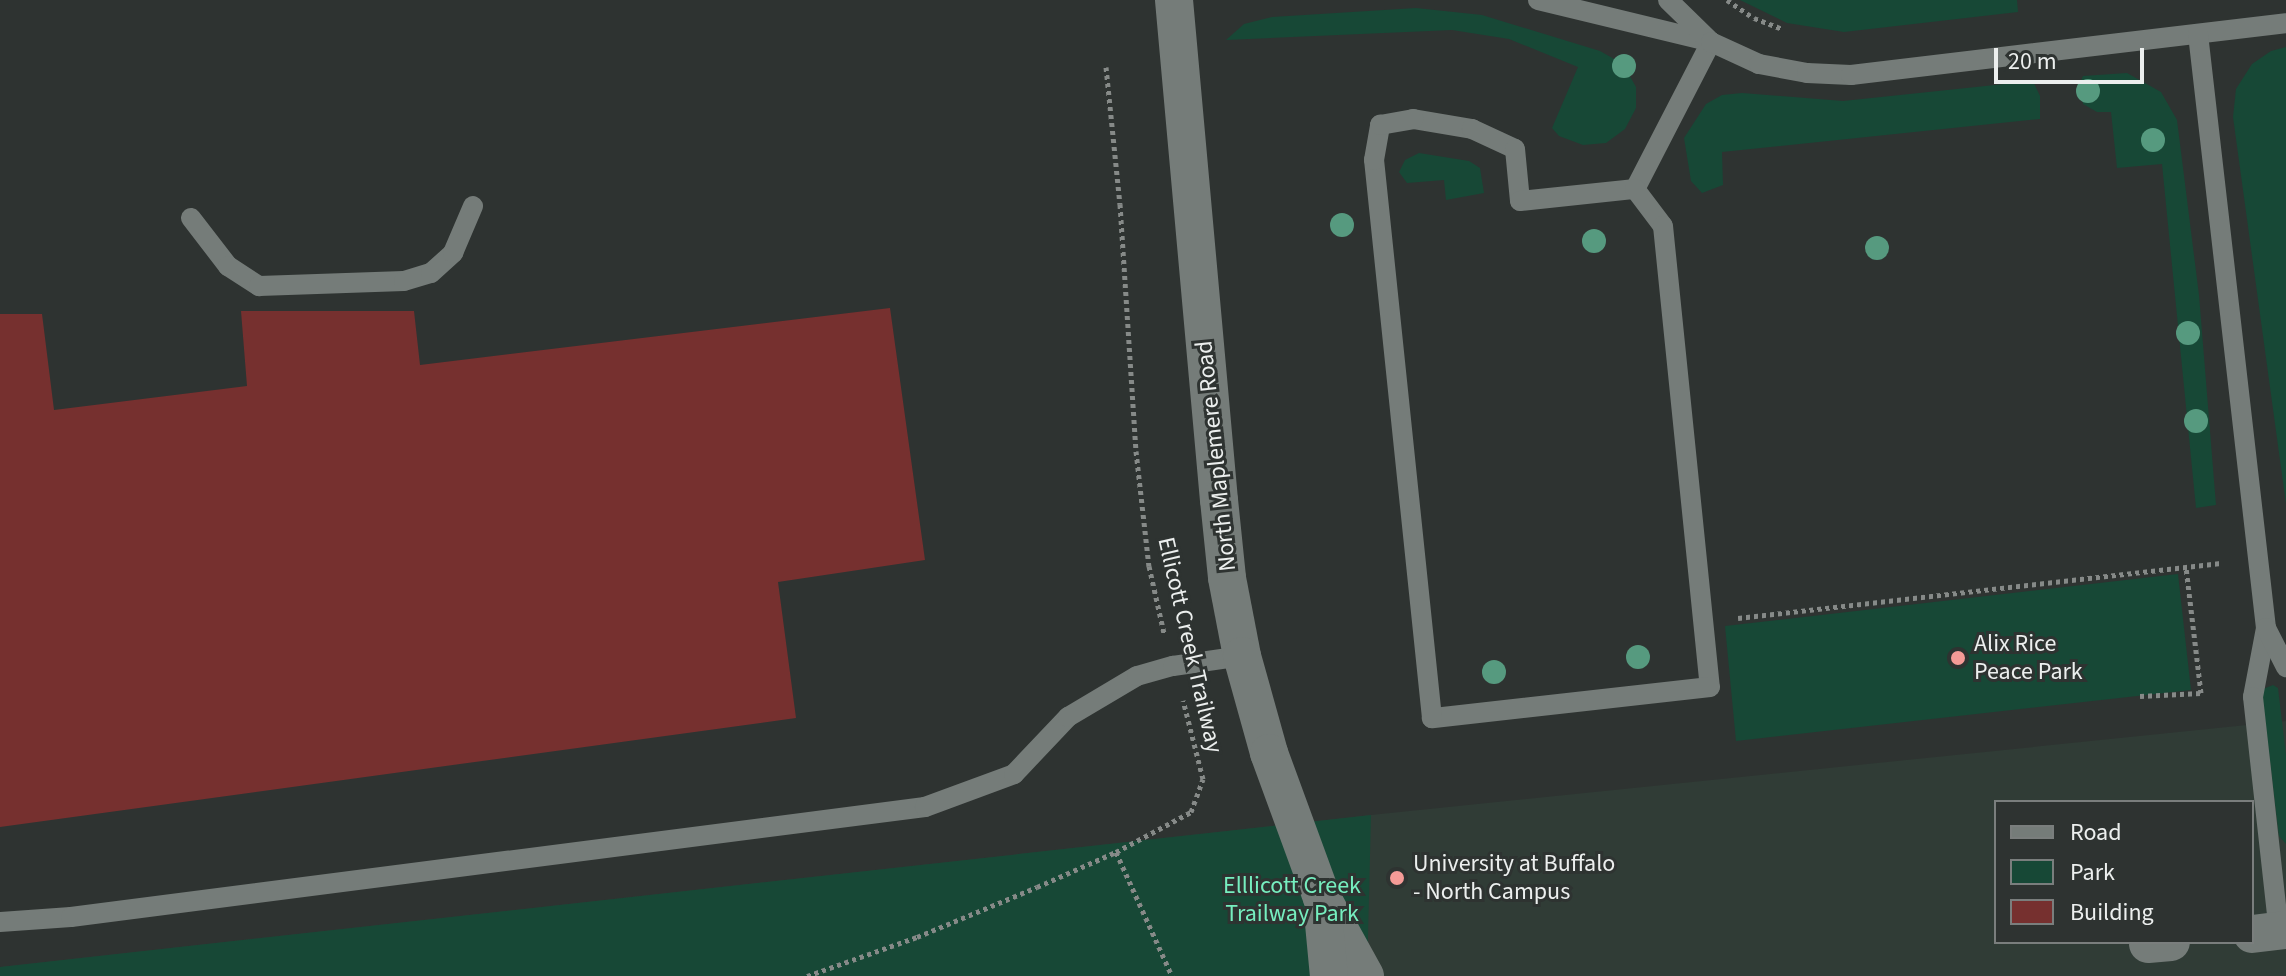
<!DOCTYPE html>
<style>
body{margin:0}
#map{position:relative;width:2286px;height:976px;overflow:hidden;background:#2e3331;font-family:"Source Sans 3",sans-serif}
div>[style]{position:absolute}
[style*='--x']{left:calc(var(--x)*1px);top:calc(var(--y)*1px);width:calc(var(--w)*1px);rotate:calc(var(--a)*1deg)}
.built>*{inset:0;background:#303c36}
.green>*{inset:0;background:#174836}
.building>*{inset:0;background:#76302f}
.path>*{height:5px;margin-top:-2.5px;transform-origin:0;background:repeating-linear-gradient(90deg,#868a88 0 4px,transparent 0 8px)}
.lane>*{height:20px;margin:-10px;padding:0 10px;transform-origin:10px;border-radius:10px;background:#757c79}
.street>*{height:38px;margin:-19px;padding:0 19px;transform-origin:19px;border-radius:19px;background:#757c79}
.trees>*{width:24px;height:24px;margin:-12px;border-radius:50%;background:#569a7f}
.dots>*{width:22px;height:22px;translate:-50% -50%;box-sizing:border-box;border:4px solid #2e3331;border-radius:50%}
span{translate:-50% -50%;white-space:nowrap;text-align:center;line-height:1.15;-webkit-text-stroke:6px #2e3331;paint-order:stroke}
.street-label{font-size:24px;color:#ecefee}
.poi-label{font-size:24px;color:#ecefee}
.left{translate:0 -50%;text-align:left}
.park-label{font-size:24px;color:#76eebf}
.legend{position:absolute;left:1994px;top:800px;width:260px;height:144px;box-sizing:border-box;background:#2e3331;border:2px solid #7a7e7d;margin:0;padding:10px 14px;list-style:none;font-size:24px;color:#ecefee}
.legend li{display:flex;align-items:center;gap:16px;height:40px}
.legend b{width:40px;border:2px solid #7a7e7d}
.scale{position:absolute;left:1994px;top:48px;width:150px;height:36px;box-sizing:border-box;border:4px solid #ecefee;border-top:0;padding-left:10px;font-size:24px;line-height:28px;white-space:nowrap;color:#ecefee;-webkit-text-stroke:6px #2e3331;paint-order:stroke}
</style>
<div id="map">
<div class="built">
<div style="clip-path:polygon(evenodd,2286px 721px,2286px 976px,0 976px,0 967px,1371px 815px,2286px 721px,1996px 802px,2252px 802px,2252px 942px,1996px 942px,1996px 802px)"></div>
</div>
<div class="green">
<div style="clip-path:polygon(1740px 0,2017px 0,2018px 12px,1844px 32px,1787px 23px)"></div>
<div style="clip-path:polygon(1416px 8px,1482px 15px,1600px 51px,1623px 64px,1636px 87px,1636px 108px,1625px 129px,1606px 143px,1583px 145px,1559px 136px,1552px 128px,1578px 67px,1509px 39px,1452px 30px,1226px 40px,1244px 24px,1272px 17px)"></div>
<div style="clip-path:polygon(2286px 47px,2286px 504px,2233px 117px,2236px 89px,2252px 64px,2271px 51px)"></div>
<div style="clip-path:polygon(2127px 73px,2161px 92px,2177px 120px,2199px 295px,2216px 505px,2196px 508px,2162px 164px,2117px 168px,2111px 112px,2097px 112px,2083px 104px,2080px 83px,2083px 76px)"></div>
<div style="clip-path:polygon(2033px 81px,2040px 96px,2040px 119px,1722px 152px,1723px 185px,1702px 193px,1691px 181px,1684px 138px,1706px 104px,1722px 95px,1742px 93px,1843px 101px)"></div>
<div style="clip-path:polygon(1419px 153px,1469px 161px,1480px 168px,1484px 193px,1446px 200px,1444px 180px,1407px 183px,1399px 172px,1405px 160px)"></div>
<div style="clip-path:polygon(2178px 574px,2191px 690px,1736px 741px,1725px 626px)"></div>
<div style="clip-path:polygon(2273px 685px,2278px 688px,2286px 755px,2286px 844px,2279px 836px,2262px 695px,2263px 689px)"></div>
<div style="clip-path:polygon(1371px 815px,1367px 976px,0 976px,0 967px)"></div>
</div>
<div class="building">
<div style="clip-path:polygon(890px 308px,925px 560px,778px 582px,796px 718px,0 827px,0 314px,42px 314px,54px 410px,247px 386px,241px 311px,414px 311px,420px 365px)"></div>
</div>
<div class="path">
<div style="--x:1727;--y:0;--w:32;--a:34"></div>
<div style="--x:1754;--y:18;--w:30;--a:21"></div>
<div style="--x:1106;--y:67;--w:138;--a:84.2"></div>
<div style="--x:1120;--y:204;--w:248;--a:86.3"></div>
<div style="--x:1136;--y:451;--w:116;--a:83.6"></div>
<div style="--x:1149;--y:566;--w:69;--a:77.4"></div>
<div style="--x:1738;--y:618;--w:486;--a:-6.5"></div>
<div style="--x:2140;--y:696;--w:61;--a:-2.8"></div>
<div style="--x:2201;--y:693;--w:127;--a:-96.8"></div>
<div style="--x:1116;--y:852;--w:136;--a:65.7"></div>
<div style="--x:807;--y:976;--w:117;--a:-19.5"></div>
<div style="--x:917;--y:937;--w:130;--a:-22.6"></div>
<div style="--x:1037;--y:887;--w:86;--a:-23.9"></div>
<div style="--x:1116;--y:852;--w:85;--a:-28.1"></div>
<div style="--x:1191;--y:812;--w:35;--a:-70"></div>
<div style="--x:1203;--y:779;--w:81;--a:-104.2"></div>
</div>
<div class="lane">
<div style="--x:1538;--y:0;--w:178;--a:13.6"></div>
<div style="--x:1711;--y:42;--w:165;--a:117.3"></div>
<div style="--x:1668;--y:0;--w:60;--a:44.3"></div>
<div style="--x:1711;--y:42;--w:53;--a:24.6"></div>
<div style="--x:1759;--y:64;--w:49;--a:10.6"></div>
<div style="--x:1807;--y:73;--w:44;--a:2.6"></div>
<div style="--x:1851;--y:75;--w:438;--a:-6.8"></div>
<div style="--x:2198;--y:34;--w:598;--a:83.47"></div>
<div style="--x:2266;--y:628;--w:70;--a:100.7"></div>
<div style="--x:2253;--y:697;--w:235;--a:83.7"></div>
<div style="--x:1413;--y:119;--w:60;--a:9.6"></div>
<div style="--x:1472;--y:129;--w:47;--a:24.9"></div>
<div style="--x:1515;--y:149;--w:52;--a:84.5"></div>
<div style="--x:1520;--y:201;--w:116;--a:-6"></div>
<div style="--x:1635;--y:189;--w:46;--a:52.9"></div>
<div style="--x:1663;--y:226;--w:463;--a:84.2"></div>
<div style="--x:1710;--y:687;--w:280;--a:173.6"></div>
<div style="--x:1432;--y:718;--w:561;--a:-95.93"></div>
<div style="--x:1374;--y:160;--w:36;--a:-80"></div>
<div style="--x:1380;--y:125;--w:34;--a:-10"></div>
<div style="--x:191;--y:218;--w:61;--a:52.4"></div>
<div style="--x:228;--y:266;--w:37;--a:33"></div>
<div style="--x:259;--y:286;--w:145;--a:-2"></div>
<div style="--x:404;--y:281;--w:28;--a:-17"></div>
<div style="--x:431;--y:273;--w:30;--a:-42"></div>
<div style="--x:453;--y:253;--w:51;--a:-66.9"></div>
<div style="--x:2266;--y:628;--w:44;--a:62.9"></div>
<div style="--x:0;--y:922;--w:71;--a:-4"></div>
<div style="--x:71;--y:917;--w:861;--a:-7.34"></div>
<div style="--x:925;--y:807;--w:95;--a:-20.3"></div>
<div style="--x:1014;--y:774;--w:79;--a:-46.5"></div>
<div style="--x:1068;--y:717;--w:80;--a:-30.7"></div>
<div style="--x:1137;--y:676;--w:37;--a:-16"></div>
<div style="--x:1173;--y:666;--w:70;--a:-8.2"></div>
</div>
<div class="street">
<div style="--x:1174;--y:0;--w:502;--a:84.86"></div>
<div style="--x:1219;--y:500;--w:78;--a:84.1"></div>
<div style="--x:1227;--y:578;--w:79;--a:79.1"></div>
<div style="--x:1242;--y:656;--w:101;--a:74.4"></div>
<div style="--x:1269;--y:753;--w:154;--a:69.9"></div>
<div style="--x:1322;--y:898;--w:89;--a:61.1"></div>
<div style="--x:1323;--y:913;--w:63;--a:84.6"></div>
<div style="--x:2252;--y:934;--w:34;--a:-7"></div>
<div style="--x:2148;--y:944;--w:23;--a:-5"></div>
</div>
<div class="trees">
<div style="left:1624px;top:66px"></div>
<div style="left:2088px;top:91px"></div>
<div style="left:2153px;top:140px"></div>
<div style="left:1342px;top:225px"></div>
<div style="left:1594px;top:241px"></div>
<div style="left:1877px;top:248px"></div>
<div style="left:2188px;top:333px"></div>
<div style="left:2196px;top:421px"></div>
<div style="left:1638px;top:657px"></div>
<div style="left:1494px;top:672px"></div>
</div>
<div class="dots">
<div style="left:1958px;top:658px;background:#f59b97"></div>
<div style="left:1397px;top:878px;background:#f59b97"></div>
</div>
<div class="street-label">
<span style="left:1216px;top:456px;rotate:-96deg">North Maplemere Road</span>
<span style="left:1190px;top:645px;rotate:77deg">Ellicott Creek Trailway</span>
</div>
<div class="poi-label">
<span class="left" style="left:1974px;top:658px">Alix Rice<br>Peace Park</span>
<span class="left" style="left:1413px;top:878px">University at Buffalo<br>- North Campus</span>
</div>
<div class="park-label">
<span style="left:1292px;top:900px">Elllicott Creek<br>Trailway Park</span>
</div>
<ul class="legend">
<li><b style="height:10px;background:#757c79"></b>Road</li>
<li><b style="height:22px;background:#174836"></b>Park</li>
<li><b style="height:22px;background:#76302f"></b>Building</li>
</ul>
<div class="scale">20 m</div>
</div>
